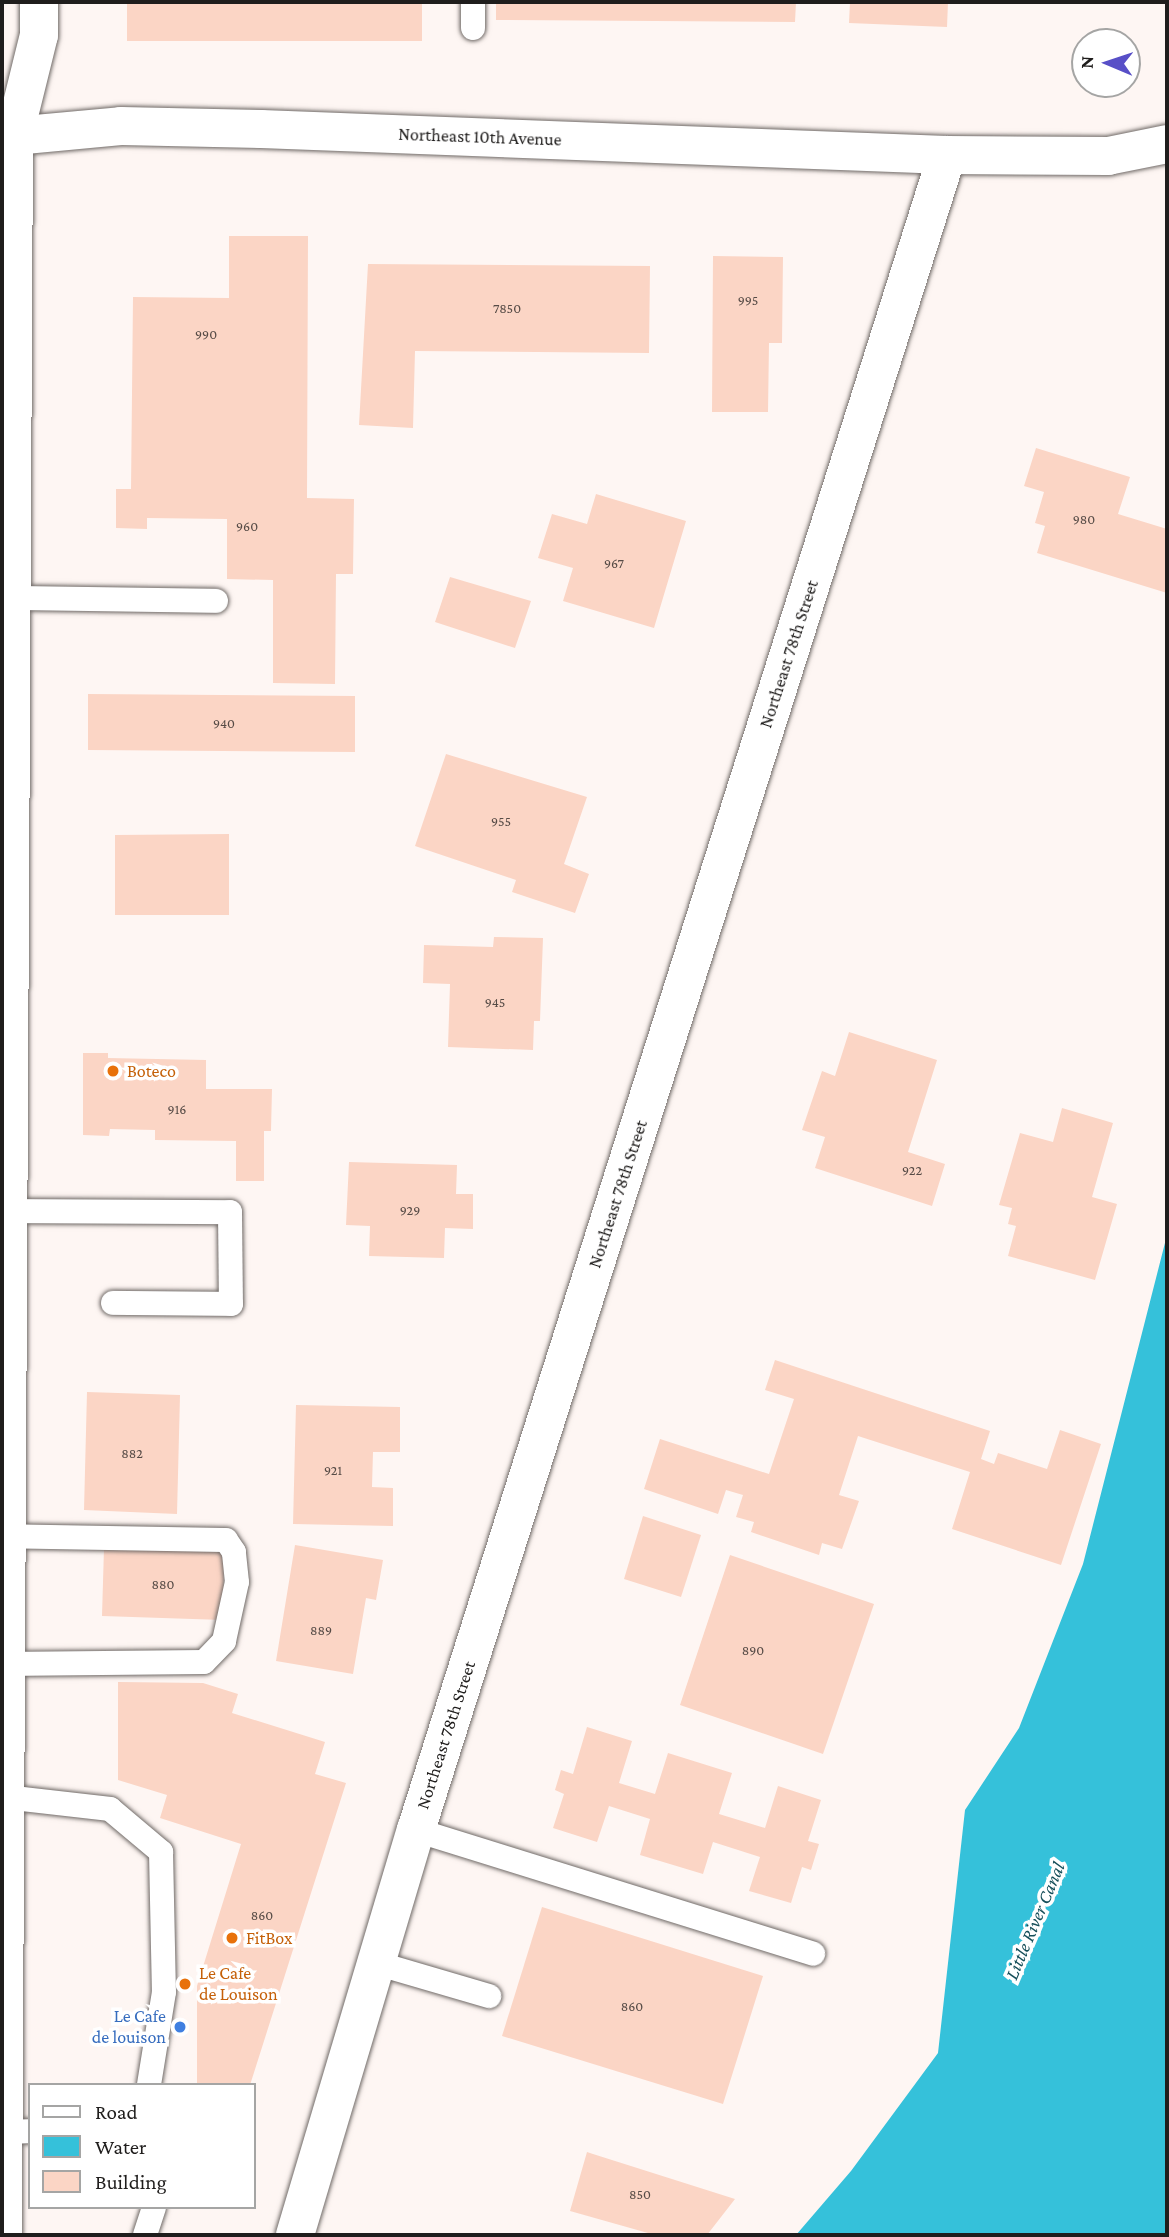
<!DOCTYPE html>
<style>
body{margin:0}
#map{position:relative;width:1169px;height:2237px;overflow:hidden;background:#fef6f3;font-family:"Crimson Pro",serif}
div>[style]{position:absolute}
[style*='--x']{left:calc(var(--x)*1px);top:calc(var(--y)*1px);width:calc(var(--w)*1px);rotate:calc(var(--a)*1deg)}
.water>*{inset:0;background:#35c1da}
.building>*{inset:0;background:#fbd5c5}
.roads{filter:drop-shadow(0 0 2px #706a67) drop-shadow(0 0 2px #706a67)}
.lane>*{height:24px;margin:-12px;padding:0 12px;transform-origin:12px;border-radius:12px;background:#fff}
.street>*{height:38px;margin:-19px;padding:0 19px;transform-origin:19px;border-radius:19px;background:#fff}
.primary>*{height:38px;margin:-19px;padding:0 19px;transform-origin:19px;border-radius:19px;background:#fff}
.dots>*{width:19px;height:19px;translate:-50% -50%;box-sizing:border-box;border:4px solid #fff;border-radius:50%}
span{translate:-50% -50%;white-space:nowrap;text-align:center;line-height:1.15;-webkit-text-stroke:7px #fff;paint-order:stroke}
.number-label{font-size:14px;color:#564b46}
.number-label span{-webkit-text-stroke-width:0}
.street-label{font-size:18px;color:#1f1d1c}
.food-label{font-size:18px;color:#c56008}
.left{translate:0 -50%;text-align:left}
.shop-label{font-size:18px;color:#366cbe}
.right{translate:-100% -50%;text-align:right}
.water-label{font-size:19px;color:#164f5a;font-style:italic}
.frame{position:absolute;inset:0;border:4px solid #1f1d1c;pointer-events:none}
.legend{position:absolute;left:28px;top:2083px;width:228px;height:126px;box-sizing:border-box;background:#fff;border:2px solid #a5a5a4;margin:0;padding:9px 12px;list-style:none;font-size:21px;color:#1f1d1c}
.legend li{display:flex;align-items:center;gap:14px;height:35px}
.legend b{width:35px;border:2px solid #a5a5a4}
.north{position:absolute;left:1071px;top:28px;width:70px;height:70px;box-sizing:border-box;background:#fff;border:2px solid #a5a5a4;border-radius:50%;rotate:272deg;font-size:19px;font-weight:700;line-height:28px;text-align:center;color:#1f1d1c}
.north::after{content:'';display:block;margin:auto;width:24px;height:32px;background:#584fc7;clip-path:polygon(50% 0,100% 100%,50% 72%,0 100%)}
</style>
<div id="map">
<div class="water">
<div style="clip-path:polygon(1167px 1235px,1167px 2235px,796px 2235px,851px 2171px,938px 2053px,965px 1810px,1019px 1728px,1083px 1564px)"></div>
</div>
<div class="building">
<div style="clip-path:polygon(127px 2px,422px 2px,422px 41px,127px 41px)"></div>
<div style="clip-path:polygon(496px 2px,796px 2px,795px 22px,496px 20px)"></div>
<div style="clip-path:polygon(850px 2px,948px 2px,947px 27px,849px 23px)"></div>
<div style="clip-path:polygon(229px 236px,308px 236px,307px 498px,354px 499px,353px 574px,336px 574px,335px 684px,273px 683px,273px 580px,227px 579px,227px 519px,147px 518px,147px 529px,116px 528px,116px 489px,131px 489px,133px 297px,229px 298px)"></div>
<div style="clip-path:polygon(713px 256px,783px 257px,782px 343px,769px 343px,768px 412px,712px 412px)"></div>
<div style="clip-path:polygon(368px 264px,650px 266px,649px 353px,415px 351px,413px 428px,359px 425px)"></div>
<div style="clip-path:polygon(1036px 448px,1130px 477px,1118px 514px,1167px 529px,1167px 593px,1037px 553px,1045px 526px,1035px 523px,1044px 492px,1024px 486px)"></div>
<div style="clip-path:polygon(596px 494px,686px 521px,654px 628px,563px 601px,573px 568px,538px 558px,552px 514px,587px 524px)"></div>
<div style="clip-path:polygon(450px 577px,531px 601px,515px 648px,435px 622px)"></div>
<div style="clip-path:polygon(88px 694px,355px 696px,355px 752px,88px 750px)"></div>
<div style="clip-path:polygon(446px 754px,587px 797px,564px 864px,589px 874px,575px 913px,512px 892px,516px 880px,415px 846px)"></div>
<div style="clip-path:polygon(229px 834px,229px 915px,115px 915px,115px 835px)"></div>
<div style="clip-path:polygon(494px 937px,543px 938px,540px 1021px,534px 1021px,533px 1050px,448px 1047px,450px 984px,423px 983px,424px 945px,493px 947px)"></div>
<div style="clip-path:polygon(849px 1032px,937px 1060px,908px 1152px,945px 1164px,932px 1206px,815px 1168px,825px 1137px,802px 1130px,822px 1071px,835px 1076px)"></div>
<div style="clip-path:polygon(83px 1053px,108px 1053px,108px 1058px,206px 1060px,206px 1089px,272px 1089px,271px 1131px,264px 1131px,264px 1181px,236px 1181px,236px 1141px,155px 1140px,155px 1130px,110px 1129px,109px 1136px,83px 1135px)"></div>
<div style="clip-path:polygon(1062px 1108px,1113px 1123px,1092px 1197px,1117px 1204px,1095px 1280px,1008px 1256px,1016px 1226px,1008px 1224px,1012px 1208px,999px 1205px,1020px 1133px,1053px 1142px)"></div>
<div style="clip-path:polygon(349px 1162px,457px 1165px,456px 1194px,473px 1194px,473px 1229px,445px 1228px,444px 1258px,369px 1256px,370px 1226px,346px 1225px)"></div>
<div style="clip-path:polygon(775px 1360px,990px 1431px,981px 1459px,994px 1464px,998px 1453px,1047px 1469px,1060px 1430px,1101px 1444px,1061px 1565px,952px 1529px,970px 1472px,858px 1436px,839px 1495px,859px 1501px,842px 1549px,822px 1543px,819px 1555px,751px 1532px,754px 1522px,736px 1517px,743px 1495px,726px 1490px,718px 1514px,644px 1489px,660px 1439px,769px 1474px,794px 1399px,765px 1390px)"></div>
<div style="clip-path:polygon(87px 1392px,180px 1395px,177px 1514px,84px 1510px)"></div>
<div style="clip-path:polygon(296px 1405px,400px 1407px,400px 1452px,373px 1452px,372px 1487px,393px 1488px,393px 1526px,293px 1524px)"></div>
<div style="clip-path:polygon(643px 1516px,701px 1535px,681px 1597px,624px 1579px)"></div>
<div style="clip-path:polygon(295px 1545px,383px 1560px,376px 1600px,366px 1598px,353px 1674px,276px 1661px)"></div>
<div style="clip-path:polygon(104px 1548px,224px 1551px,223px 1620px,102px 1616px)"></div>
<div style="clip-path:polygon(730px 1555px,874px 1604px,823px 1754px,680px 1705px)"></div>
<div style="clip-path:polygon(118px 1682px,203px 1683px,238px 1694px,232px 1713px,325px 1742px,315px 1774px,346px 1783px,250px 2085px,197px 2085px,197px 1986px,241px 1844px,160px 1818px,167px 1795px,118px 1780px)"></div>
<div style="clip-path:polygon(587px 1727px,632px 1741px,619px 1783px,655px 1794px,668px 1753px,732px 1773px,719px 1814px,765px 1828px,778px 1786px,821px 1800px,808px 1841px,819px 1844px,811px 1870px,802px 1867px,791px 1903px,749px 1891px,760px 1857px,713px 1842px,703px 1874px,640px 1855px,650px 1819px,609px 1806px,597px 1842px,553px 1828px,564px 1794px,555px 1790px,561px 1770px,573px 1774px)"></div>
<div style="clip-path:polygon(542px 1907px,763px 1976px,723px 2104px,502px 2036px)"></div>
<div style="clip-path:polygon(587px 2152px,593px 2154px,735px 2199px,707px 2235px,655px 2235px,570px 2211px)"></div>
</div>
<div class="roads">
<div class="lane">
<div style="--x:473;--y:28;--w:26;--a:-90"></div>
<div style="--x:13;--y:598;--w:203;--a:0.8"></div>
<div style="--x:7;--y:1211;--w:223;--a:0.3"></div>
<div style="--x:230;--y:1212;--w:92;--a:89.4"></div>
<div style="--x:231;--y:1304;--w:118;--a:-179.5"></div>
<div style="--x:2;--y:1664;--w:202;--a:-0.6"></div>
<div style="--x:204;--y:1662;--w:29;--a:-46"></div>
<div style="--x:224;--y:1641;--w:60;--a:-77.6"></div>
<div style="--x:237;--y:1582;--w:30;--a:-96"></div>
<div style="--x:234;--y:1552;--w:14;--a:-124"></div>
<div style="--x:226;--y:1540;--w:221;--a:-179"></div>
<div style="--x:5;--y:1797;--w:106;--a:6.5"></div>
<div style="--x:110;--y:1809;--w:67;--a:40.1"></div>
<div style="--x:161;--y:1852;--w:140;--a:88.8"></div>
<div style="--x:164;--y:1992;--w:94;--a:99.2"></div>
<div style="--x:416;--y:1830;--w:416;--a:17.3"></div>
<div style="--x:376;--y:1963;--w:118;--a:16.3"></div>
<div style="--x:4;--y:2132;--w:26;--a:-2"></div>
<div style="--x:145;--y:2235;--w:29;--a:-72"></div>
</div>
<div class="street">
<div style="--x:14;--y:136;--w:107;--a:-5.3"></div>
<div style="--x:121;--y:126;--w:140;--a:1.2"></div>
<div style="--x:261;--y:129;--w:686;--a:2.17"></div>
<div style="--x:947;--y:155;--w:161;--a:0.4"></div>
<div style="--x:1108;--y:156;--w:60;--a:-11.5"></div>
<div style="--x:295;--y:2235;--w:423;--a:-73.4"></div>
<div style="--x:416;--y:1830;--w:1757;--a:-72.41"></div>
</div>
<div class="primary">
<div style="--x:3;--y:2235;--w:2099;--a:-89.7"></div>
<div style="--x:14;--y:136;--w:104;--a:-76.1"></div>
<div style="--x:39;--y:35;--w:33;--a:-90"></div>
</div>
</div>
<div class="dots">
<div style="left:113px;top:1071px;background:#e8710a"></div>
<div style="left:232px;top:1938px;background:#e8710a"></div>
<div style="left:185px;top:1984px;background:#e8710a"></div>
<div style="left:180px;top:2027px;background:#3f7fe0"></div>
</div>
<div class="number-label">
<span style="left:748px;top:300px">995</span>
<span style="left:507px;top:308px">7850</span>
<span style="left:206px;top:334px">990</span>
<span style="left:1084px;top:519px">980</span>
<span style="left:247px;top:526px">960</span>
<span style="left:614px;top:563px">967</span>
<span style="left:224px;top:723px">940</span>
<span style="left:501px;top:821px">955</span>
<span style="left:495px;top:1002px">945</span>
<span style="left:177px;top:1109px">916</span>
<span style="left:912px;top:1170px">922</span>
<span style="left:410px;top:1210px">929</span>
<span style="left:132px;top:1453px">882</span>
<span style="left:333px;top:1470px">921</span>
<span style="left:163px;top:1584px">880</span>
<span style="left:321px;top:1630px">889</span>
<span style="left:753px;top:1650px">890</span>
<span style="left:262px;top:1915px">860</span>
<span style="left:632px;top:2006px">860</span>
<span style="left:640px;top:2194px">850</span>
</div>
<div class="street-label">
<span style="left:480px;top:137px;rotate:2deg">Northeast 10th Avenue</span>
<span style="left:789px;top:654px;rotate:-72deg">Northeast 78th Street</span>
<span style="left:618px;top:1194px;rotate:-72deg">Northeast 78th Street</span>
<span style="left:446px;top:1735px;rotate:-72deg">Northeast 78th Street</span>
</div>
<div class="food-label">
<span class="left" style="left:127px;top:1071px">Boteco</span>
<span class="left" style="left:246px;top:1938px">FitBox</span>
<span class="left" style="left:199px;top:1984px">Le Cafe<br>de Louison</span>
</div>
<div class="shop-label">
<span class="right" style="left:166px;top:2027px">Le Cafe<br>de louison</span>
</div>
<div class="water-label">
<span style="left:1035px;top:1921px;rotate:-67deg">Little River Canal</span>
</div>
<div class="frame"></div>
<ul class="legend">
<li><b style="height:9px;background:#fff"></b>Road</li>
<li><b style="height:19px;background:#35c1da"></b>Water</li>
<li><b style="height:19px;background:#fbd5c5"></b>Building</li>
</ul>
<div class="north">N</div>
</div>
